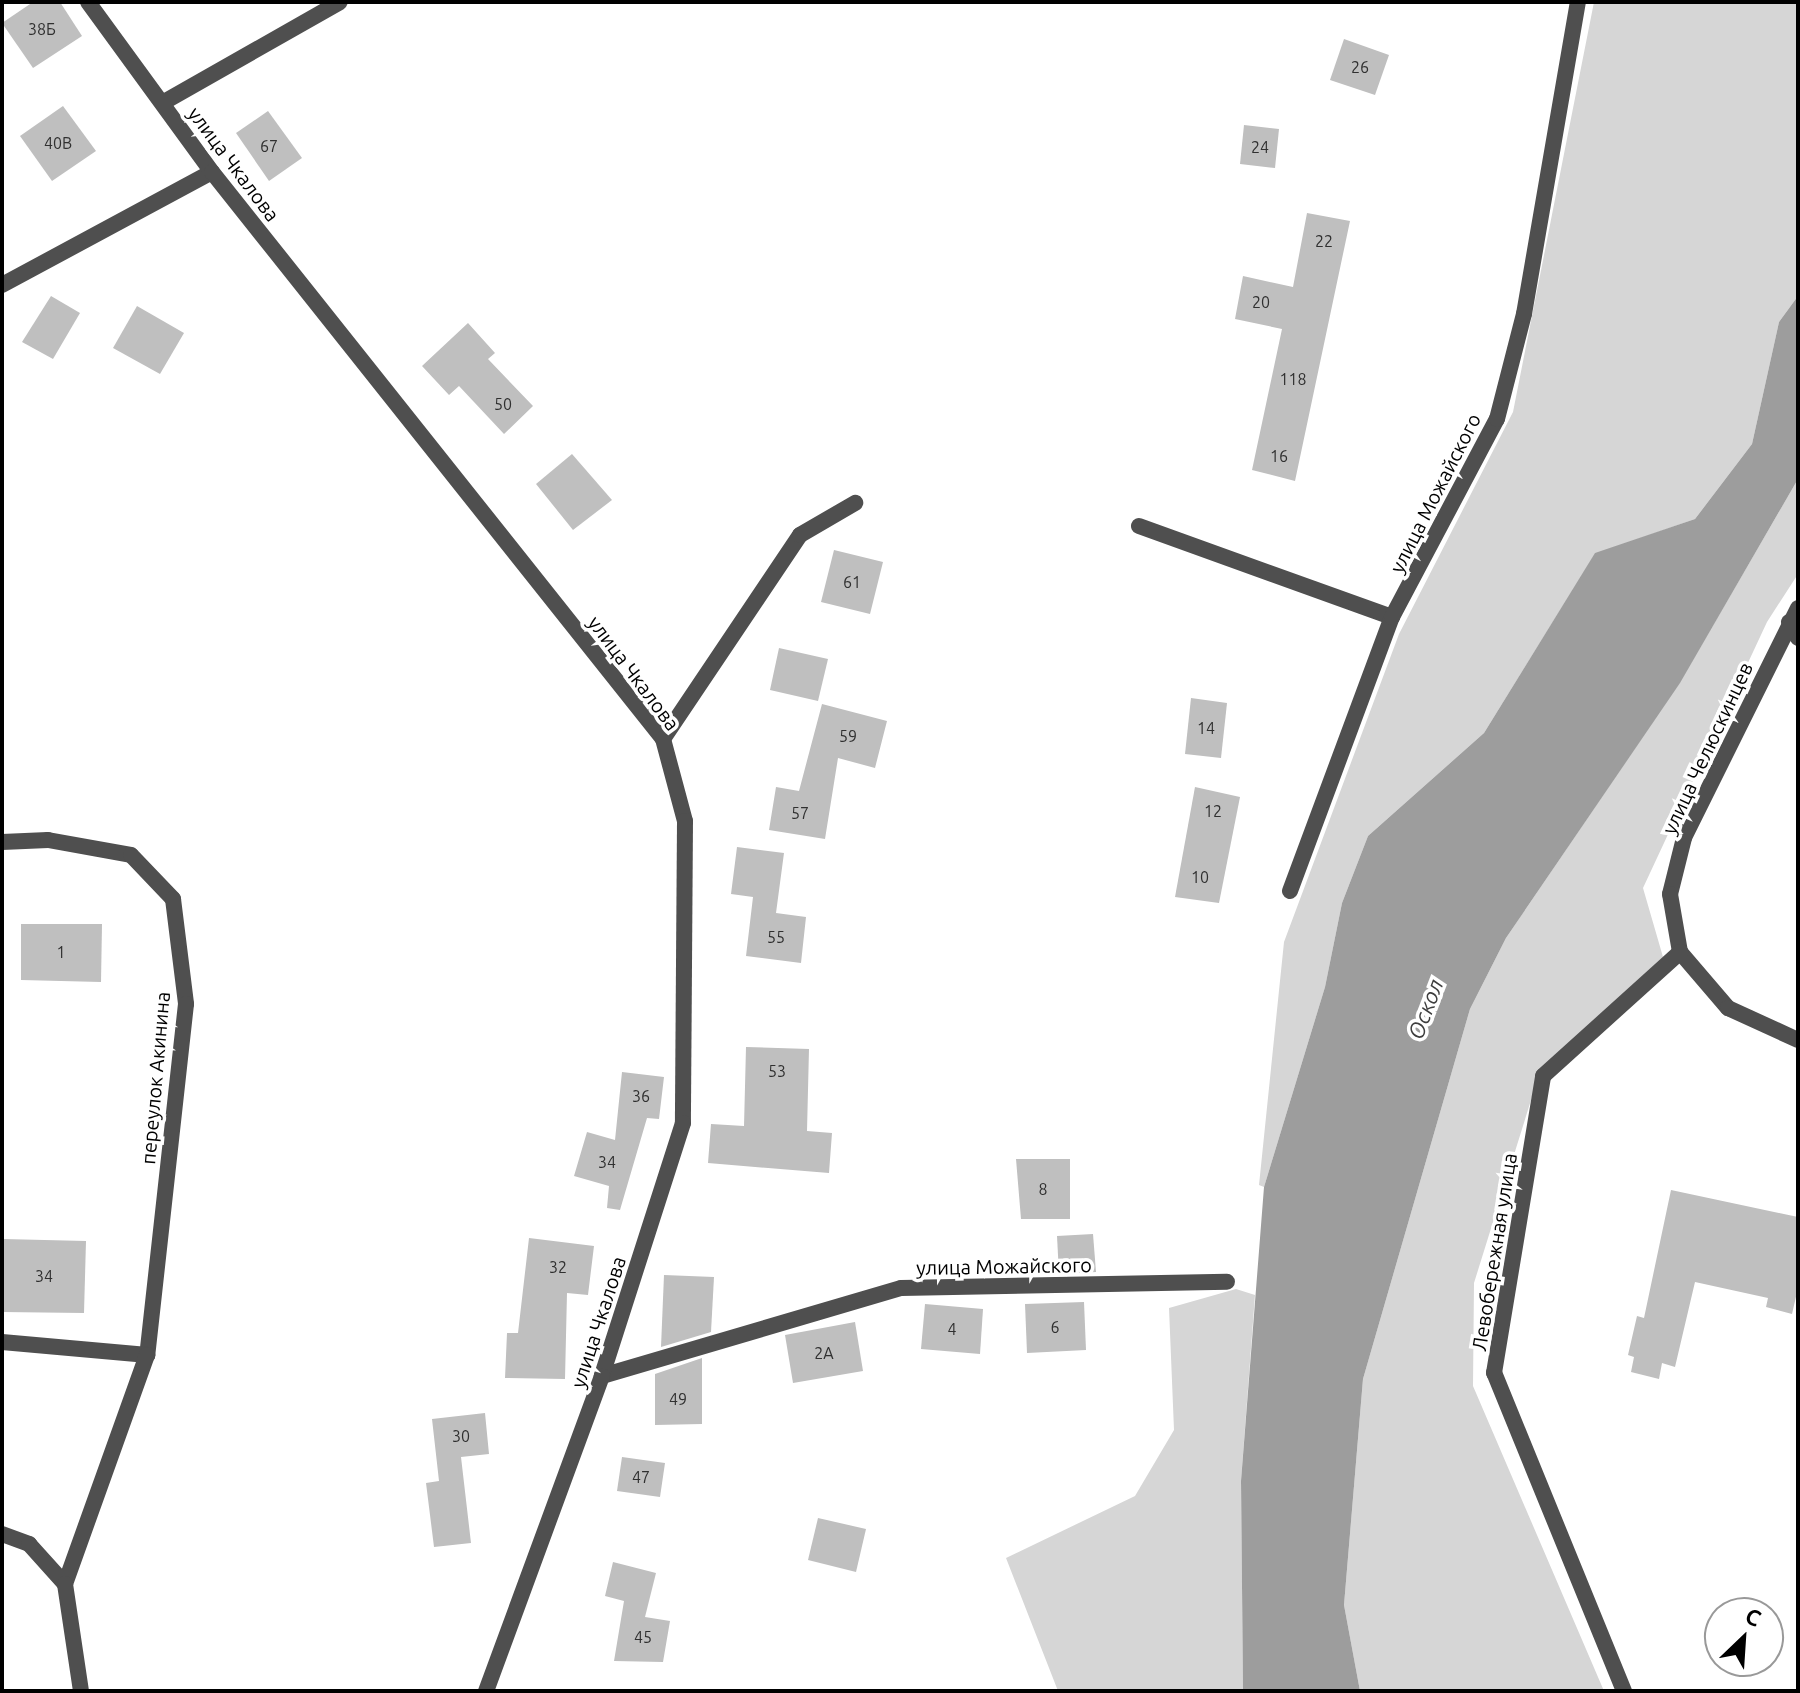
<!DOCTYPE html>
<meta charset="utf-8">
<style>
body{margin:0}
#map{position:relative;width:1800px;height:1693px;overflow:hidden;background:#fff;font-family:Ubuntu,sans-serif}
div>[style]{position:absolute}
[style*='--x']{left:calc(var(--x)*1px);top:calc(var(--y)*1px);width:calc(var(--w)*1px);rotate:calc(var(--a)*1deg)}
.green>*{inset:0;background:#d6d6d6}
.water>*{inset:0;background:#9d9d9d}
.building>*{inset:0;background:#bfbfbf}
.service>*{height:16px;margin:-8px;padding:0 8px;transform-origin:8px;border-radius:8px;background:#4f4f4f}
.minor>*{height:16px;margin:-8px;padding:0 8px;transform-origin:8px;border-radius:8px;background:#4f4f4f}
span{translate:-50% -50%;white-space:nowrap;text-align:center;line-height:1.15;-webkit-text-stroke:7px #fff;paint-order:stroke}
.number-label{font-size:16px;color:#303030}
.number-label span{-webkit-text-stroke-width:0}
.street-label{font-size:20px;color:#000}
.water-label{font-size:22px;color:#3e3e3e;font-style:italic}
.frame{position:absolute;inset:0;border:4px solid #000;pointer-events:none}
.north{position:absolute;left:1704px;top:1597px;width:80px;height:80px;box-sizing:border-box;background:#fff;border:2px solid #999;border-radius:50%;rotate:25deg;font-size:22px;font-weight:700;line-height:32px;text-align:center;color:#000}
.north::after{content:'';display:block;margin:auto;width:28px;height:36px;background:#000;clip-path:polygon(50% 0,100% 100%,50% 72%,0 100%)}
</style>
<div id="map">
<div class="green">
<div style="clip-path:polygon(1594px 2px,1798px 2px,1798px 296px,1779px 322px,1752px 444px,1695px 519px,1595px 554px,1484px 733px,1368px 836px,1342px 903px,1325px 987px,1264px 1187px,1259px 1185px,1284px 942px,1399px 634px,1513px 412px)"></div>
<div style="clip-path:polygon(1798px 479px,1798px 574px,1767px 622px,1643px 888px,1663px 957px,1541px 1068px,1474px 1283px,1473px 1386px,1604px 1691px,1360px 1691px,1344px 1605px,1363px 1379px,1470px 1009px,1506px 938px,1680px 682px)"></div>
<div style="clip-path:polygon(1236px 1289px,1255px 1295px,1241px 1481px,1243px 1691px,1058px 1691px,1006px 1558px,1135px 1496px,1174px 1430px,1169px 1308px)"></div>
</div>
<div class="water">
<div style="clip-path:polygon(1798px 296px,1798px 479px,1680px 683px,1506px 938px,1470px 1009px,1363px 1379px,1344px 1605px,1360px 1691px,1243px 1691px,1241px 1481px,1264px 1187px,1325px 987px,1342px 903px,1368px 836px,1484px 733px,1595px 553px,1695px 519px,1752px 444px,1779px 322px)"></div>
</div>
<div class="building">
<div style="clip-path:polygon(33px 2px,60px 2px,82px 36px,33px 68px,2px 23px)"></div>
<div style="clip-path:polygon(1344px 39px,1389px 55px,1375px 95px,1330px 80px)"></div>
<div style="clip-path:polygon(63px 106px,96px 151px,52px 181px,20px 136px)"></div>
<div style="clip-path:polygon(268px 111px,302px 158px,269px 181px,236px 133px)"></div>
<div style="clip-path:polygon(1244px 125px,1279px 129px,1275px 168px,1240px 164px)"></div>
<div style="clip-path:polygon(1307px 213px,1350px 221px,1295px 481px,1252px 470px,1282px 329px,1235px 319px,1243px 276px,1293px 287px)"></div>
<div style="clip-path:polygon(51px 296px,80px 313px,53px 359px,22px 342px)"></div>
<div style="clip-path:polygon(137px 306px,184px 333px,160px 374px,113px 348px)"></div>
<div style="clip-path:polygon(468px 323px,495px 353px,488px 359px,533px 406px,504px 434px,459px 386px,449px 395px,422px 366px)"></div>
<div style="clip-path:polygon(572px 454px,612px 500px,573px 530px,536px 484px)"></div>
<div style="clip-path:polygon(834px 550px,883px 562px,870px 614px,821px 602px)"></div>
<div style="clip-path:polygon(779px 648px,828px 659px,818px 701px,770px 690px)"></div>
<div style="clip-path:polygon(1191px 698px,1227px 703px,1221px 758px,1185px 754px)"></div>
<div style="clip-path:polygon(822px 704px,887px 721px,875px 768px,838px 758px,825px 839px,769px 830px,776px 787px,799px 791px)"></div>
<div style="clip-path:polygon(1195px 787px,1240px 797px,1219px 903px,1175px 897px)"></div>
<div style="clip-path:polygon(737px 847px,784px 853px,776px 913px,806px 917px,801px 963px,746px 956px,753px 897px,731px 894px)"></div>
<div style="clip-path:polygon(21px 924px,102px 924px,101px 982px,21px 980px)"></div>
<div style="clip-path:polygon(746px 1047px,809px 1049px,807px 1131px,832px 1133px,829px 1173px,708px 1163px,711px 1124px,744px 1126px)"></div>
<div style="clip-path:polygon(622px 1072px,664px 1077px,659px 1119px,647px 1118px,620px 1210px,607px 1208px,609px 1186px,574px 1176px,587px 1132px,615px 1140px)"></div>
<div style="clip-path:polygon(1016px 1159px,1070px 1159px,1070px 1219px,1021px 1219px)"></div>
<div style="clip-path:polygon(1671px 1190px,1798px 1217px,1798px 1288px,1792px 1314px,1766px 1307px,1768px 1298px,1695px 1282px,1675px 1367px,1662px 1363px,1659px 1379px,1631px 1372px,1634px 1357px,1628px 1355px,1637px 1316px,1644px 1318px)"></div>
<div style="clip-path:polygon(1093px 1234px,1096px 1272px,1059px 1274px,1057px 1236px)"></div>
<div style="clip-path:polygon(529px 1238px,594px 1246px,588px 1295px,567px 1293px,565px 1379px,505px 1378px,507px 1333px,518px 1333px)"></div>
<div style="clip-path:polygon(3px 1239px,86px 1241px,84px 1313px,2px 1312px)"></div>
<div style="clip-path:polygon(664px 1275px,714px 1277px,711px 1332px,661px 1347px)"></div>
<div style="clip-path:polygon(1084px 1302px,1086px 1350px,1027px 1353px,1025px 1304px)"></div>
<div style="clip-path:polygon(925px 1304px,983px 1309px,980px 1354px,921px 1349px)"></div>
<div style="clip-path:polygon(855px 1322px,863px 1371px,793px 1383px,785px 1335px)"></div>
<div style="clip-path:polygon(702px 1358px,702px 1424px,655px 1425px,655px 1374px)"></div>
<div style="clip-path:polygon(485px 1413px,489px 1454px,461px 1457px,471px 1543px,434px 1547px,426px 1483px,439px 1481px,432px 1419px)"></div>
<div style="clip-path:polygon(622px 1457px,665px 1463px,660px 1497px,617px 1491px)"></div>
<div style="clip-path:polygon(818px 1518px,866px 1529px,856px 1572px,808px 1560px)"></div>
<div style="clip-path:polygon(613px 1562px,656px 1573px,645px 1617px,670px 1621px,663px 1662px,614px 1661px,624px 1601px,605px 1596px)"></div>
</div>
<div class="service">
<div style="--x:164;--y:102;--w:202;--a:-29.6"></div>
<div style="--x:2;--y:285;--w:238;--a:-28.3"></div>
<div style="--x:1139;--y:526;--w:269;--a:19.8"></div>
<div style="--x:1789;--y:622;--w:18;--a:61"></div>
<div style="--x:663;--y:739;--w:246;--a:-56.1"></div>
<div style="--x:800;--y:535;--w:64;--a:-30.2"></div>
<div style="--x:2;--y:842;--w:46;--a:-2.5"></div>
<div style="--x:48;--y:840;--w:84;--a:10.2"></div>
<div style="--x:131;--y:855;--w:61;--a:46.3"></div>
<div style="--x:173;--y:899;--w:106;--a:82.9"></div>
<div style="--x:186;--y:1004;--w:353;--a:96.3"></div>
<div style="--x:602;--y:1376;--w:312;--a:-16.4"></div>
<div style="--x:901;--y:1288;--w:326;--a:-1.1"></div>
</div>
<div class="minor">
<div style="--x:88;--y:2;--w:210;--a:53.9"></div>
<div style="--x:212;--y:172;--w:724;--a:51.5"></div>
<div style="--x:663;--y:739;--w:85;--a:75"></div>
<div style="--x:685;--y:821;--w:302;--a:90.4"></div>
<div style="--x:683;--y:1123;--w:266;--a:107.8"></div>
<div style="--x:602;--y:1376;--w:336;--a:110.2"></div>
<div style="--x:1798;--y:608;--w:257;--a:116.4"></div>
<div style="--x:1684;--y:838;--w:58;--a:104"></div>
<div style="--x:1670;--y:894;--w:59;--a:80.2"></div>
<div style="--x:1680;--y:952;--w:74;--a:49.4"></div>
<div style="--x:1728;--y:1008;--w:77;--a:24.6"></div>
<div style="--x:1290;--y:891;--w:292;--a:-69.6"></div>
<div style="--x:1392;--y:617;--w:224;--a:-62.1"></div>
<div style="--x:1497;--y:419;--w:108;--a:-75.6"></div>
<div style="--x:1524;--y:314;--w:317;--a:-80.2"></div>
<div style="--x:2;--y:1342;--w:146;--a:5.1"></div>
<div style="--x:147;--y:1355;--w:243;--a:109.7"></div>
<div style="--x:2;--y:1534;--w:29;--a:20"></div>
<div style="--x:29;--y:1544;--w:54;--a:48"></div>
<div style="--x:65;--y:1584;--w:108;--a:81.5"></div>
<div style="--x:1624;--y:1691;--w:344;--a:-112.2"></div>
<div style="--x:1494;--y:1373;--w:301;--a:-80.6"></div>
<div style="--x:1543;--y:1076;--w:185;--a:-42.1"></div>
</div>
<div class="number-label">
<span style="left:42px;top:29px">38Б</span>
<span style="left:1360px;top:67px">26</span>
<span style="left:58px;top:143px">40В</span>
<span style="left:269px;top:146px">67</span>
<span style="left:1260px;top:147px">24</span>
<span style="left:1324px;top:241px">22</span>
<span style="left:1261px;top:302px">20</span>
<span style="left:1293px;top:379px">118</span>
<span style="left:503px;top:404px">50</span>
<span style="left:1279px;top:456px">16</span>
<span style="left:852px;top:582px">61</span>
<span style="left:1206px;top:728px">14</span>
<span style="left:848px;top:736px">59</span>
<span style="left:1213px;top:811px">12</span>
<span style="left:800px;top:813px">57</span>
<span style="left:1200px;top:877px">10</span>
<span style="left:776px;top:937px">55</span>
<span style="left:61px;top:952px">1</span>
<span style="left:777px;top:1071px">53</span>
<span style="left:641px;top:1096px">36</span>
<span style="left:607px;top:1162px">34</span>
<span style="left:1043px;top:1189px">8</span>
<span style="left:558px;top:1267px">32</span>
<span style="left:44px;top:1276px">34</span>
<span style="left:1055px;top:1327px">6</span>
<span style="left:952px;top:1329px">4</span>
<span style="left:824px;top:1353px">2А</span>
<span style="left:678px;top:1399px">49</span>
<span style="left:461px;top:1436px">30</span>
<span style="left:641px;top:1477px">47</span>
<span style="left:643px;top:1637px">45</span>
</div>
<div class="street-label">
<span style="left:234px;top:164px;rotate:53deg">улица Чкалова</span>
<span style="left:1435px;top:493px;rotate:-63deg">улица Можайского</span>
<span style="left:634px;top:673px;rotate:53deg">улица Чкалова</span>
<span style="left:1707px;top:748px;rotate:-65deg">улица Челюскинцев</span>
<span style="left:155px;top:1078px;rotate:-85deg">переулок Акинина</span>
<span style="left:1494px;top:1252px;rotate:-81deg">Левобережная улица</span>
<span style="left:1004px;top:1266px;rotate:-1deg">улица Можайского</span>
<span style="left:598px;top:1322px;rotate:-72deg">улица Чкалова</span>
</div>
<div class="water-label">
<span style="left:1425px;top:1009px;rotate:-69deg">Оскол</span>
</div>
<div class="frame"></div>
<div class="north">С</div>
</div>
